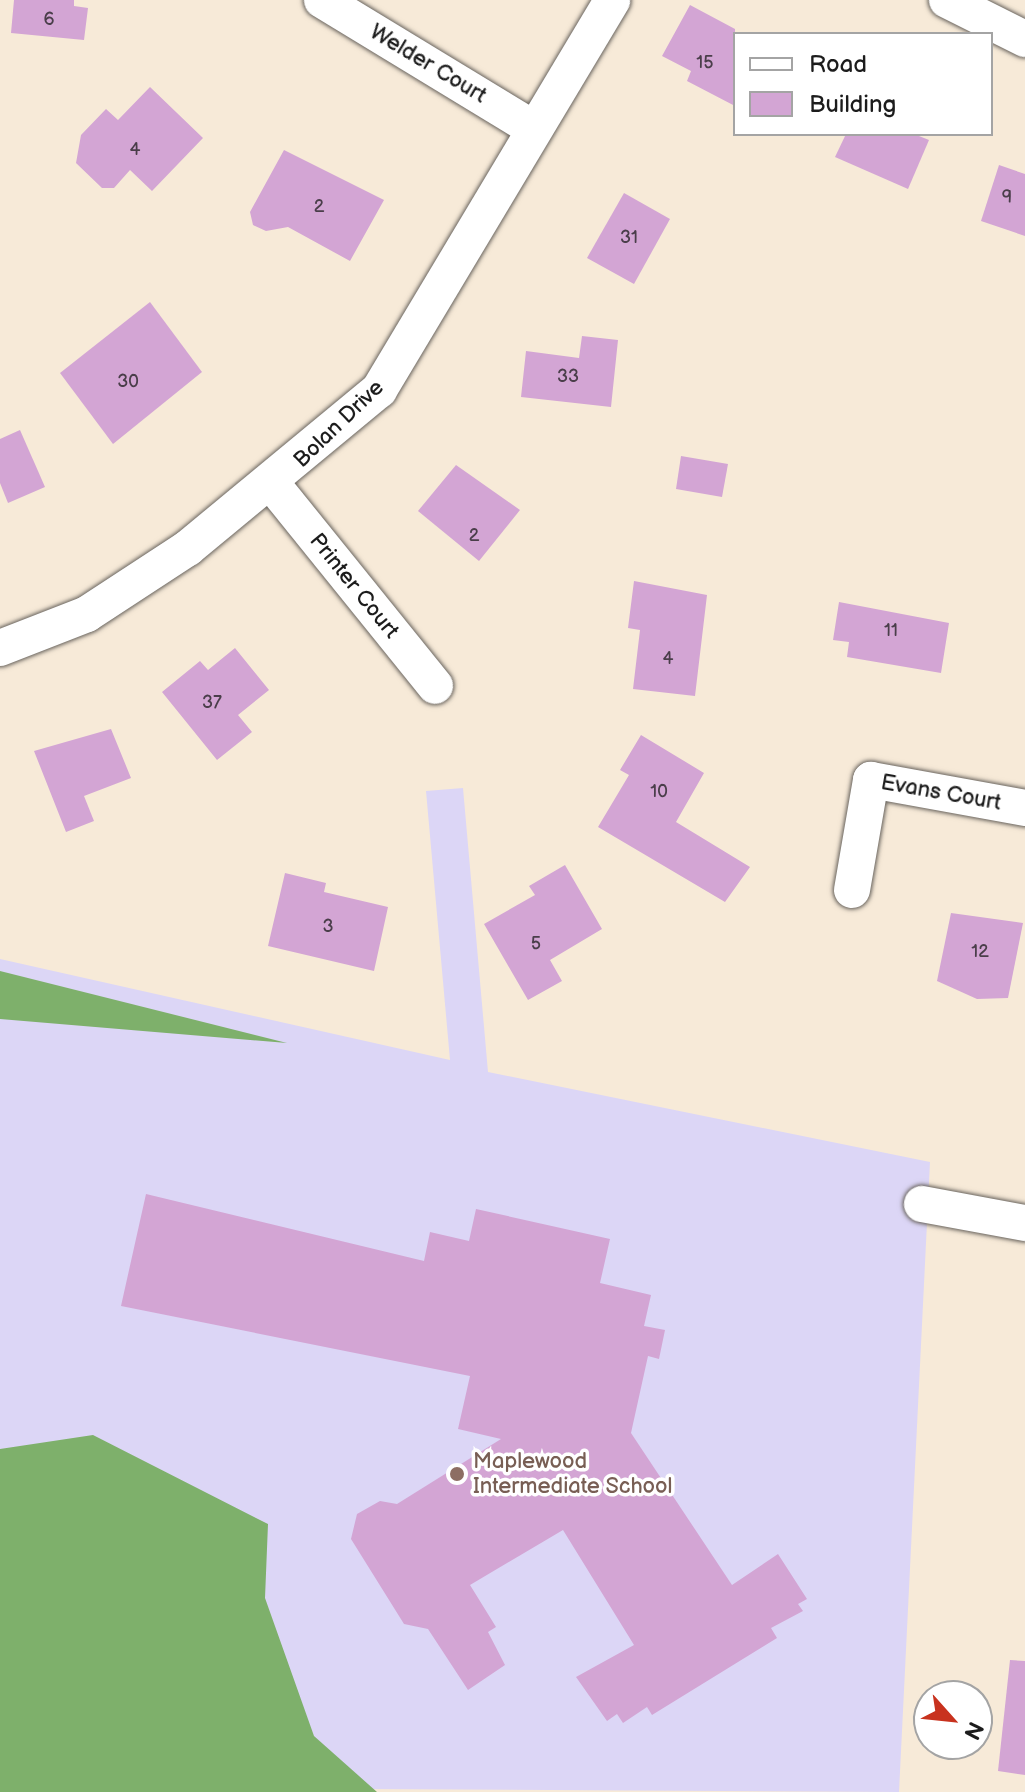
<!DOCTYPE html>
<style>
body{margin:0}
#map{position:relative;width:1025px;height:1792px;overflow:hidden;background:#f7ead8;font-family:"Balsamiq Sans",sans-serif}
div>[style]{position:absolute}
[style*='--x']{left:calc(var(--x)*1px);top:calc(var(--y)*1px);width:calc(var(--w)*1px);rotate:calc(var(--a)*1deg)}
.built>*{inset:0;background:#dcd6f6}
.forest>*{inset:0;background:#7eb06b}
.building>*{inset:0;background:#d3a5d4}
.roads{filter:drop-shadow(0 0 2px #69645e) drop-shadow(0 0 2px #69645e)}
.minor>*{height:36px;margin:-18px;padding:0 18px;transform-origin:18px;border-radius:18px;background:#fff}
.dots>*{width:22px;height:22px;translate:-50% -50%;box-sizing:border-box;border:4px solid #fff;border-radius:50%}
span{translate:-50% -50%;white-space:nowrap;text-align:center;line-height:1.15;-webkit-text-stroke:7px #fff;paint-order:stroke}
.number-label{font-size:18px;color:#4a3e4a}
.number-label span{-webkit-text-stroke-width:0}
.street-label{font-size:22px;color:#1c1c1c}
.education-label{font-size:22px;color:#785e54}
.left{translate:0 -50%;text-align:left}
.legend{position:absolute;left:733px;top:32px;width:260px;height:104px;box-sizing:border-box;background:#fff;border:2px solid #a4a4a4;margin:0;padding:10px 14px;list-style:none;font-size:24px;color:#1c1c1c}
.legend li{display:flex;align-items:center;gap:16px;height:40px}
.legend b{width:40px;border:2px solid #a4a4a4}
.north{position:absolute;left:913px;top:1680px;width:80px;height:80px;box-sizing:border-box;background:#fff;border:2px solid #a4a4a4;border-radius:50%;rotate:117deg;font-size:22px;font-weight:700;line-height:32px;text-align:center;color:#1c1c1c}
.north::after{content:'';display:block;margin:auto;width:28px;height:36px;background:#c8321e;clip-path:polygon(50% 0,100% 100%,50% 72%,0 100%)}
</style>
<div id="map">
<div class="built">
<div style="clip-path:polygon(463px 788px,488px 1072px,930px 1162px,899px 1792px,0 1787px,0 959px,450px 1060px,426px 791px)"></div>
</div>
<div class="forest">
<div style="clip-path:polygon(0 971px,287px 1043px,0 1019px)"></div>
<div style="clip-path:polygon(93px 1435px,268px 1524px,265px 1598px,314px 1736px,377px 1792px,0 1792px,0 1449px)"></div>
</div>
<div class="building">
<div style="clip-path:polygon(14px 0,74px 0,74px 6px,88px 8px,84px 40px,11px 33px)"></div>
<div style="clip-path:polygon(690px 5px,735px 29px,735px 106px,687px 81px,691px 71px,662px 56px)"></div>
<div style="clip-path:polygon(150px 87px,203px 138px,152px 191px,130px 170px,114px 188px,102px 188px,76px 163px,81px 135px,106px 109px,118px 120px)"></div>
<div style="clip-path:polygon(846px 134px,914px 134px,929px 140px,908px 189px,835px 157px)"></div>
<div style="clip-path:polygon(284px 150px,384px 200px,350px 261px,288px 227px,266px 231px,253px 225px,250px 212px)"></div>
<div style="clip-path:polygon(999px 165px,1025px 174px,1025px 236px,981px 221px)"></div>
<div style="clip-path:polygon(624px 193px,670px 219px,634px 284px,587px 258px)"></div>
<div style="clip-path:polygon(150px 302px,202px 372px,113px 444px,60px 373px)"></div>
<div style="clip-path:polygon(582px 336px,618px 340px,611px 407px,521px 397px,526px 351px,579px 358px)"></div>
<div style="clip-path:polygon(20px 430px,45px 487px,8px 503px,0 483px,0 439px)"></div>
<div style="clip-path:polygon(681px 456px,728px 464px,722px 497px,676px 489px)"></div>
<div style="clip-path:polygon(456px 465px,520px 510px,479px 561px,418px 511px)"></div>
<div style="clip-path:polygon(634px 581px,707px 595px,695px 696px,633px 689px,640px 630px,628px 628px)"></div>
<div style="clip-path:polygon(839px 602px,949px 623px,941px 673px,847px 657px,849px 642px,833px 640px)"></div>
<div style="clip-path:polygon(235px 648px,269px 690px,238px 715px,252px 732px,217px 760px,162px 692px,200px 661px,208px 670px)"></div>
<div style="clip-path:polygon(111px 729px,131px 778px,84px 796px,94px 821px,66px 832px,34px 751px)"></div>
<div style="clip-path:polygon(641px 735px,704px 773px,676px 822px,750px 867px,725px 902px,598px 827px,629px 775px,620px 770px)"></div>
<div style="clip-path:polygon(565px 865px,602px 929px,550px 960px,562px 981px,528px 1000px,484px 924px,535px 895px,529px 886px)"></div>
<div style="clip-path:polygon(285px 873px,326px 883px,324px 892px,388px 907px,374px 971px,268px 946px)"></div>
<div style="clip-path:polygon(951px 913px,1023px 923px,1008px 998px,977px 999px,937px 981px)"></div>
<div style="clip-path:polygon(146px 1194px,424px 1261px,430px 1232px,469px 1241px,476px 1209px,610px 1239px,600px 1283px,651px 1295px,644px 1326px,665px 1330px,659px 1359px,648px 1356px,631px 1433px,732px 1585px,778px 1554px,807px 1599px,798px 1604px,803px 1611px,771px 1628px,777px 1638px,652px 1715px,647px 1707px,623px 1723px,617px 1714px,607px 1721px,576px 1677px,634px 1645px,563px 1530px,470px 1585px,496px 1627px,488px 1632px,505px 1665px,468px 1690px,428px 1629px,404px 1624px,351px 1539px,357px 1514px,380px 1501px,397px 1504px,501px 1439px,458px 1429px,470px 1376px,121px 1306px)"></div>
<div style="clip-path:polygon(1010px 1660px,1025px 1661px,1025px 1775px,998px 1771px)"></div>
</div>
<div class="roads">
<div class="minor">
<div style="--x:322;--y:0;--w:248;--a:31.3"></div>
<div style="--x:947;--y:0;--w:87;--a:26.6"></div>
<div style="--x:273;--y:485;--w:258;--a:51.1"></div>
<div style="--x:0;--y:648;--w:93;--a:-21.3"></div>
<div style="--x:87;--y:614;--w:121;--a:-33.2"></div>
<div style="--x:188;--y:548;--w:248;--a:-39.6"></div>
<div style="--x:379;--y:390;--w:454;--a:-59.1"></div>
<div style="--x:852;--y:890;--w:112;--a:-80.2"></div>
<div style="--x:871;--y:780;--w:157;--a:10.3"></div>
<div style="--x:922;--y:1204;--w:105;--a:10.5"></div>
</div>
</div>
<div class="dots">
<div style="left:457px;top:1474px;background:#8d6e63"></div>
</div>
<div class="number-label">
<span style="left:49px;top:20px">6</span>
<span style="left:705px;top:63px">15</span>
<span style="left:135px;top:150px">4</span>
<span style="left:1007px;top:198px">9</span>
<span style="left:319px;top:207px">2</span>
<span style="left:629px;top:238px">31</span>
<span style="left:568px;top:377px">33</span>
<span style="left:128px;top:382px">30</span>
<span style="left:474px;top:536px">2</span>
<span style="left:891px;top:631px">11</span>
<span style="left:668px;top:659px">4</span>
<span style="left:212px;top:703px">37</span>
<span style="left:659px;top:792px">10</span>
<span style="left:328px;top:927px">3</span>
<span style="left:536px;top:944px">5</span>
<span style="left:980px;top:952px">12</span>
</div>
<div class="street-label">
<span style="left:428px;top:64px;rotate:31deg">Welder Court</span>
<span style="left:339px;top:424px;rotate:-44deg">Bolan Drive</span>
<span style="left:354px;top:586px;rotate:51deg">Printer Court</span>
<span style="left:941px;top:793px;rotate:10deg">Evans Court</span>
</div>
<div class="education-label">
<span class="left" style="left:473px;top:1474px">Maplewood<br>Intermediate School</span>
</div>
<ul class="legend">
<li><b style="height:10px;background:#fff"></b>Road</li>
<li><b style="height:22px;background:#d3a5d4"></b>Building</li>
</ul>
<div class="north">N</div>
</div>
